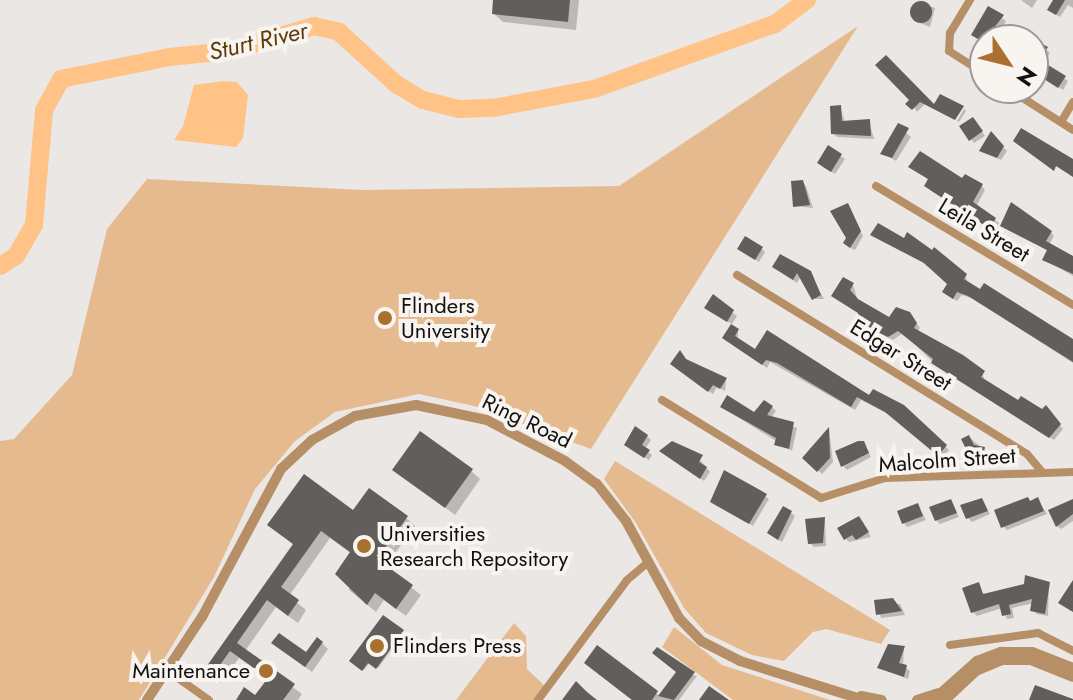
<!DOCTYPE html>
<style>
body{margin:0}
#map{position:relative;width:1073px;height:700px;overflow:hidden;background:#ebe7e4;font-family:Jost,sans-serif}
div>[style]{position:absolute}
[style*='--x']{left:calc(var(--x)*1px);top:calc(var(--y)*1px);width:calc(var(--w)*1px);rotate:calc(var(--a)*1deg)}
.green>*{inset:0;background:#e6ba8f}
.water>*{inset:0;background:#ffc387}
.shadow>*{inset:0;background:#0003}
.river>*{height:18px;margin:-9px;padding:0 9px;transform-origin:9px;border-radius:9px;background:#ffc387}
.building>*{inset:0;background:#615e5b}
.round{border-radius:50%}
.minor>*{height:8px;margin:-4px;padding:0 4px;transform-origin:4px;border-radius:4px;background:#b78f67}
.tertiary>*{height:10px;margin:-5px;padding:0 5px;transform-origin:5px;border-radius:5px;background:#b78f67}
.dots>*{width:22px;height:22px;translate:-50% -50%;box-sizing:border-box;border:4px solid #f8f5f1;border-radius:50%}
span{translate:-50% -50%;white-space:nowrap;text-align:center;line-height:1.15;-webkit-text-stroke:8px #f8f5f1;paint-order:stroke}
.street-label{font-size:22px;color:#121110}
.poi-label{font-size:22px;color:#121110}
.left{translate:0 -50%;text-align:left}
.right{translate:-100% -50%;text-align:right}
.water-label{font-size:24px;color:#613a0b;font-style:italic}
.north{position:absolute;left:969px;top:24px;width:80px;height:80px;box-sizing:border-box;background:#f8f5f1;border:2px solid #9c9a97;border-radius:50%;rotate:125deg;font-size:22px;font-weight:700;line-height:32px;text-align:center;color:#121110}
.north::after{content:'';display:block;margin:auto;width:28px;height:36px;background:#aa7030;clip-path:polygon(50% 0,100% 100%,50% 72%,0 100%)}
</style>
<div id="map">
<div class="green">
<div style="clip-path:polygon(858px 26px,591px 449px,474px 406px,419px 394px,335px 412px,295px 441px,255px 489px,214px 577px,139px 700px,0 700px,0 441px,14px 439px,72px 375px,107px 229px,147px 179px,362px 190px,619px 186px)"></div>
<div style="clip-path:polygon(615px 461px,890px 630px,881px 644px,826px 629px,813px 632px,784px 661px,752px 655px,706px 633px,684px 608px,636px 523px,604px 479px)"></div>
<div style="clip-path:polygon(514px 623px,526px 636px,527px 669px,547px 688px,538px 700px,456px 700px)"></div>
<div style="clip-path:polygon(674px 627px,722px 665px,830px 700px,733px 700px,662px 647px)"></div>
</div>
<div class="water">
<div style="clip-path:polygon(224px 81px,237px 82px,248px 95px,243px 138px,236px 147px,174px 140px,183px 126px,194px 85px)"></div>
</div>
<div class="shadow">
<div style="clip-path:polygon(495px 0,579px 0,576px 30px,503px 22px,494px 14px)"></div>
<div style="clip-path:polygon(1021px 0,1037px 0,1032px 8px)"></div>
<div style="clip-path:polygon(1055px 0,1073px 0,1073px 8px,1068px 5px,1060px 17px,1053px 13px)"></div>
<div style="clip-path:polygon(917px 2px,935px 8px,930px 27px,913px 20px)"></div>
<div style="clip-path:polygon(989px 8px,1006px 21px,996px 40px,985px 44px,977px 38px)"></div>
<div style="clip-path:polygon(1038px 43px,1050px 53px,1043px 64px,1068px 81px,1063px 90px,1041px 76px,1038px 82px,1033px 79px)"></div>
<div style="clip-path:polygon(886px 58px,934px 107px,961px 106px,953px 119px,925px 104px,917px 112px)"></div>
<div style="clip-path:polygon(840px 107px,845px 122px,869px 121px,874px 139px,837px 137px,833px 133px)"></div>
<div style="clip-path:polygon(964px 109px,966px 111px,959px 122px,957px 121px)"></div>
<div style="clip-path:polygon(976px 123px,985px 136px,974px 143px,971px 139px)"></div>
<div style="clip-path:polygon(898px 126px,911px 137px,896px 161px,883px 153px)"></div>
<div style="clip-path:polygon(991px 134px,1007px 151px,1001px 160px,981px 150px)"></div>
<div style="clip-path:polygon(829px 148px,845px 159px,835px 174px,823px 167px)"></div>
<div style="clip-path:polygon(910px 167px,982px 186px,985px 190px,976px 207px,999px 223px,994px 231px,930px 190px,930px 180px)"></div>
<div style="clip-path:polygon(802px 182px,806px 186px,813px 208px,795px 206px)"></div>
<div style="clip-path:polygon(847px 205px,863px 236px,855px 250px,849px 247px)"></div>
<div style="clip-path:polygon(1002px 225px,1051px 232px,1054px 236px,1049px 245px,1073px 258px,1073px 276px,1044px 259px,1048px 251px)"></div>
<div style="clip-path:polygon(762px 249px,765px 252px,759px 262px,744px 252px)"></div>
<div style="clip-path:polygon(912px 254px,966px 275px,967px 283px,1073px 341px,1073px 363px,974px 299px,962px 295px,957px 301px,948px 296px,949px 284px)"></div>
<div style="clip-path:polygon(778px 270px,809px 272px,824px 299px,814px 299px,801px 276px,797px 283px)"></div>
<div style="clip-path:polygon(853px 285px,858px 301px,890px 319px,909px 313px,920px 328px,917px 332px,983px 373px,984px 382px,1019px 403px,1049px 411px,1063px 429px,1054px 440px,937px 366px,903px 333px,893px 340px,860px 324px,860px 314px,838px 300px)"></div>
<div style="clip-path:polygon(713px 297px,737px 316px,732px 324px,710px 311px)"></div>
<div style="clip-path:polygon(738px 331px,738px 340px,756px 351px,902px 407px,949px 450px,942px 459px,892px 416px,861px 400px,855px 410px,770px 362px,767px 368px,728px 341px)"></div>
<div style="clip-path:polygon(687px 361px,726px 380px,725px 391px,717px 387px,713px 394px,677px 367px)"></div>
<div style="clip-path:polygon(772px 407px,776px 411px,771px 418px,797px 428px,792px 451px,726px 410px,754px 415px)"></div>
<div style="clip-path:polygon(829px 430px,833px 462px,822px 474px,805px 458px)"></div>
<div style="clip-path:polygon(647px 436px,651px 440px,645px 449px,652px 455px,649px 460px,630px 449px)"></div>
<div style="clip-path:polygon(969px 437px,988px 453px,987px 460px,972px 456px)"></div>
<div style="clip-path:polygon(864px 444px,871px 457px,847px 470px,843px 466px)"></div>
<div style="clip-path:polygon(665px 454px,697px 456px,710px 472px,704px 481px)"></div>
<div style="clip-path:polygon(395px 470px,471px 471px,480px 479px,455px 515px)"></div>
<div style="clip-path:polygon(765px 496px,769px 499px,753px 526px,716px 505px)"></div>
<div style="clip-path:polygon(982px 500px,990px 514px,972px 522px,968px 518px)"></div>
<div style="clip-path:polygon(1038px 500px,1047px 514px,1007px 530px,1003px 526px)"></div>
<div style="clip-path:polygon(951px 501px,959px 517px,940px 524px,936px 520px)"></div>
<div style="clip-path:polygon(1073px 501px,1073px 521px,1061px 529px,1057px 526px)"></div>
<div style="clip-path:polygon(918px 505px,926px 520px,907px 527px,904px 523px)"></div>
<div style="clip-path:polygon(354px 513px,406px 518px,415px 526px,385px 567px,421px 595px,406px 616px,384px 600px,376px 612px,349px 590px,352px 554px,330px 538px,289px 596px,306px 610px,298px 623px,276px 607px,245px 651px,302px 694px,298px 700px,244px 700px,256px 698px,269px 680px,239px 658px,221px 683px,206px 670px,295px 546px,270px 525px)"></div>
<div style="clip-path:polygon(791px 513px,795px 516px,782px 542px,773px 537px)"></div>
<div style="clip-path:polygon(825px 519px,826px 546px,814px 547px,810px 543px)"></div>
<div style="clip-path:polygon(862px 522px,871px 537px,849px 542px,845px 538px)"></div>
<div style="clip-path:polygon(1049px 584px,1048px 616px,1036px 614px,1034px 603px,1012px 608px,1014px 618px,1007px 619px,1002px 608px,977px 616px,973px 612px,978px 585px,985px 596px)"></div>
<div style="clip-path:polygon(876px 603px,900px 604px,905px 615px,881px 618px)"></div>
<div style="clip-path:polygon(384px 618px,404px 633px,378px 668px,370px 662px,364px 670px,352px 661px)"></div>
<div style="clip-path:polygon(322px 643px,328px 649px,312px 672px,280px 649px,306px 655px)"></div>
<div style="clip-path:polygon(597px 648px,660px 696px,678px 672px,697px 676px,679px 700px,632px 700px,586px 663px)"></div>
<div style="clip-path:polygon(904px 648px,903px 666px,910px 671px,908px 679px,880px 668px)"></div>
</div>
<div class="river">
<div style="--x:0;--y:266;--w:19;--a:-32"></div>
<div style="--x:16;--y:256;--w:36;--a:-60"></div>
<div style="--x:34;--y:225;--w:115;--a:-85"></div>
<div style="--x:44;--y:110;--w:35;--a:-61"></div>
<div style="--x:61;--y:79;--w:110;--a:-11.5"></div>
<div style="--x:169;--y:57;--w:61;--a:-5.6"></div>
<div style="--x:230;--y:51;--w:88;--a:-16.6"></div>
<div style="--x:314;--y:26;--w:26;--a:13"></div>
<div style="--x:339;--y:32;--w:77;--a:42.4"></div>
<div style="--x:396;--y:84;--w:31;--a:31"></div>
<div style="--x:423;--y:100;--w:38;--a:14"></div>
<div style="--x:460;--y:109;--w:33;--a:-2"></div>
<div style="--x:493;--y:108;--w:103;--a:-10.7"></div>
<div style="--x:594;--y:89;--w:192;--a:-19.8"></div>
<div style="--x:775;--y:24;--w:40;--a:-37"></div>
</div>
<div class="building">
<div style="clip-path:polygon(493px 0,570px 0,568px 22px,492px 14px)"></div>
<div style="clip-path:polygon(1053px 0,1065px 0,1056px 15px,1047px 10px)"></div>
<div class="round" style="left:910px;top:1px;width:22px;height:22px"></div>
<div style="clip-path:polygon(988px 6px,1004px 15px,983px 42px,971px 35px)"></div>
<div style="clip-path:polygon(1037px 41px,1048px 47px,1040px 60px,1066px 76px,1058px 88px,1033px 72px)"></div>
<div style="clip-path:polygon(886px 55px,934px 104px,940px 94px,964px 106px,955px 120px,920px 102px,912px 110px,905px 104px,909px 100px,875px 65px)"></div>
<div style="clip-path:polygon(841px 105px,842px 121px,870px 119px,871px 136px,831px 134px,830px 106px)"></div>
<div style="clip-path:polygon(973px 117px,983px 131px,969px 141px,959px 126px)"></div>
<div style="clip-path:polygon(898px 123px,909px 128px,892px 158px,880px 154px)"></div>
<div style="clip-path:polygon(1021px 128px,1073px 159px,1073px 177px,1056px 166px,1054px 171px,1013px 141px)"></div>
<div style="clip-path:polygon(991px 131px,1004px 146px,997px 158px,979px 151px)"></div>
<div style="clip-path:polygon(828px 145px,842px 154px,831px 172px,817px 163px)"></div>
<div style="clip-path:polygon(920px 151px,962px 178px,965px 174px,983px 184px,973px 202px,996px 218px,990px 229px,924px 186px,928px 179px,908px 167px)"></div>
<div style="clip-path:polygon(803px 180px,810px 205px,793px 207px,791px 181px)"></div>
<div style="clip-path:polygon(1011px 202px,1052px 231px,1046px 241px,1073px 256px,1073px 274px,1042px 260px,1047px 250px,1000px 226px)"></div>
<div style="clip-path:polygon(848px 203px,861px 231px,850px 248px,843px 243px,846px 238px,830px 211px)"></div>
<div style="clip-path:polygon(878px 223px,904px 238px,907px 232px,932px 250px,934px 247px,967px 274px,964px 279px,980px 289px,984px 283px,1073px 339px,1073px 362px,968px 296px,957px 292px,953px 299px,942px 292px,947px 284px,924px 263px,870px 235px)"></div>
<div style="clip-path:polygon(745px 236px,763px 247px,755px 260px,737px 249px)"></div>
<div style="clip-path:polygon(780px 254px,811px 271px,821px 295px,812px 300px,797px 273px,793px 280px,772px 267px)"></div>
<div style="clip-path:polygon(843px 277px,854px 283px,850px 290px,858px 299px,889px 317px,896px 307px,910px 312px,917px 323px,914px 328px,963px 355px,985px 371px,981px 377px,1018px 400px,1021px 396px,1042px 409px,1046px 405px,1061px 424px,1049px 438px,931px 363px,933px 359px,898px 331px,888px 337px,854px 320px,858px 313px,831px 296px)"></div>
<div style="clip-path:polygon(713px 294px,734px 310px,727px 322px,704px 308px)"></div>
<div style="clip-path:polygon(731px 324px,739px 329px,735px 336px,755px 349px,767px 330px,869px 395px,873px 389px,904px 405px,947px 445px,938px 456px,885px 412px,857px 397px,851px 407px,777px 363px,766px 360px,762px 365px,722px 338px)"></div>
<div style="clip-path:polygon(680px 350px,686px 359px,727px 378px,720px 389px,713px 385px,708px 392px,670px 364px)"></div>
<div style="clip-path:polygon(727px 395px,754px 412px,764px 400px,773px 406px,767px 415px,794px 422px,789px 449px,774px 445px,776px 438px,720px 407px)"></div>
<div style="clip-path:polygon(635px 426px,648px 435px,642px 445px,650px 450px,644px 458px,624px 445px)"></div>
<div style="clip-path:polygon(829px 427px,830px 458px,817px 472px,802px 458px)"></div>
<div style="clip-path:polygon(420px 431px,473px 469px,445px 508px,392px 470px)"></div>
<div style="clip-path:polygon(969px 435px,974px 445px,985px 447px,983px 457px,970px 457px,961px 439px)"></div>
<div style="clip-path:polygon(672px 441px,703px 455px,699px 462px,707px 467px,700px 479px,659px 451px)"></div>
<div style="clip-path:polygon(858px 441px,864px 441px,869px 453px,841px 467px,835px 451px)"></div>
<div style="clip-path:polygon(724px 470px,767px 494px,749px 524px,710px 502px)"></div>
<div style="clip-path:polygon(304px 474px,353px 510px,369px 488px,408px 516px,377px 559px,413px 585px,396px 609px,375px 593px,367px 605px,335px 574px,350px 552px,321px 531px,281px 587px,299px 600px,288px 616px,267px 600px,237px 643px,295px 684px,283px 700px,236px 700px,244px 687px,255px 695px,268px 678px,230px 651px,212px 676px,204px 670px,293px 544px,267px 525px)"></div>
<div style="clip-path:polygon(1028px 497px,1030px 501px,1038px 497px,1044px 511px,1001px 528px,994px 510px)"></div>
<div style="clip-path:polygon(982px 498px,988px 511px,966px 519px,960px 505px)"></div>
<div style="clip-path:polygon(951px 499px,957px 513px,935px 521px,929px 507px)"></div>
<div style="clip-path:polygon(1073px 499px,1073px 514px,1056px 527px,1048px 510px)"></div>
<div style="clip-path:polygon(918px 503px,923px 516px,902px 524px,897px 511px)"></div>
<div style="clip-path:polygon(783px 506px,792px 511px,778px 540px,767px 533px)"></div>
<div style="clip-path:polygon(859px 516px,869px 532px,856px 540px,852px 535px,844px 540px,837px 528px)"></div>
<div style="clip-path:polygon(825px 517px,823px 543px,808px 544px,805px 519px)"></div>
<div style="clip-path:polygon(1025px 575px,1050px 582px,1045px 614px,1030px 611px,1032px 599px,1009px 605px,1011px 614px,1002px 616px,999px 604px,971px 613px,962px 588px,979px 582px,983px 594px,1024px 584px)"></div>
<div style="clip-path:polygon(1073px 580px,1073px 612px,1058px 603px)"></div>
<div style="clip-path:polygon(893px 598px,902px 611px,876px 615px,874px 600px)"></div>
<div style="clip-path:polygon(383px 615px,404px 630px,376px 669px,368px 663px,362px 671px,349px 661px)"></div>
<div style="clip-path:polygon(279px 633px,306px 652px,317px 637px,323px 642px,305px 667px,271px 643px)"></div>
<div style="clip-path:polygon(888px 644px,905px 646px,899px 663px,907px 665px,904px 677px,877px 668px)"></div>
<div style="clip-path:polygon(597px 645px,658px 691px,652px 700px,632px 700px,584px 663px)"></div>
<div style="clip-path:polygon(657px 647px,695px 672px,674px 700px,658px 696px,676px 672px,652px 653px)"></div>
<div style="clip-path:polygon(576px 681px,587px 692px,597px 700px,562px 700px)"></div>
<div style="clip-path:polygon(1035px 685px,1073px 699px,1073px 700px,1029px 700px)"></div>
<div style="clip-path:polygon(709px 686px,729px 700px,699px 700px)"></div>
</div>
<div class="minor">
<div style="--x:970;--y:0;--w:39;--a:121"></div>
<div style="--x:950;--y:33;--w:18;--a:93"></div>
<div style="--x:949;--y:51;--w:43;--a:32.6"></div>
<div style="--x:1007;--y:88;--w:78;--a:32.5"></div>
<div style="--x:1061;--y:122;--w:23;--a:-59"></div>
<div style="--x:876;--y:186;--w:230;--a:31.1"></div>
<div style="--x:737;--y:275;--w:341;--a:31.7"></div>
<div style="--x:1027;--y:454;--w:23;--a:50"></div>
<div style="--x:662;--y:400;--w:187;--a:31.6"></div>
<div style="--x:821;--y:498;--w:67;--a:-17.4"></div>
<div style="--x:885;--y:478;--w:188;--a:-1.8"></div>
<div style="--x:950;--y:645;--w:89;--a:-7.8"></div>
<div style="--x:1038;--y:633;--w:39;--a:27"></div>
<div style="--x:168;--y:671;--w:50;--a:35.3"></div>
<div style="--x:538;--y:700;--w:149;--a:-53.4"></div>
<div style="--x:627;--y:580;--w:26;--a:-40"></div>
</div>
<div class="tertiary">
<div style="--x:861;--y:696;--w:21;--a:11"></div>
<div style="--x:147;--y:700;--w:100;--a:-56.5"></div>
<div style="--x:202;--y:617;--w:168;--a:-61.9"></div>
<div style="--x:281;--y:469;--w:42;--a:-43.1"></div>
<div style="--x:312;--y:440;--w:49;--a:-29.2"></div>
<div style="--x:355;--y:416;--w:62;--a:-10.2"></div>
<div style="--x:416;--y:405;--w:73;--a:11.9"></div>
<div style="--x:487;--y:420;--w:88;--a:27.7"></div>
<div style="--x:565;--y:461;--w:39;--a:36"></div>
<div style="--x:597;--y:484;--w:47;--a:51.9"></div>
<div style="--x:626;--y:521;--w:111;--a:61.3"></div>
<div style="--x:679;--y:618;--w:32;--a:46"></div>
<div style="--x:701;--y:641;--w:44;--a:27.1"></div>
<div style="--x:740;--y:661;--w:130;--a:17.5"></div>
<div style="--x:917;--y:700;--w:22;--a:-18"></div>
<div style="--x:933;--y:700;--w:59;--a:-41.6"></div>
<div style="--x:977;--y:661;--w:26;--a:-21"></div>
<div style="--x:1001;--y:652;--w:31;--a:0"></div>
<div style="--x:1032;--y:652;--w:44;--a:21.3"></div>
<div style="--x:945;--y:700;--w:42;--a:-43.1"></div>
<div style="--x:976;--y:671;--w:28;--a:-23"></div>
<div style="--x:1002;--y:660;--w:29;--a:0"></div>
<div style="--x:1031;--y:660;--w:45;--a:22"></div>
</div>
<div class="dots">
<div style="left:385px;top:318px;background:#aa7030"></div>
<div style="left:364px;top:546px;background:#aa7030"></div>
<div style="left:377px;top:646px;background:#aa7030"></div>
<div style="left:266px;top:671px;background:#aa7030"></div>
</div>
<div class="street-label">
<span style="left:984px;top:230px;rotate:31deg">Leila Street</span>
<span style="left:901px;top:355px;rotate:32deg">Edgar Street</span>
<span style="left:527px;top:421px;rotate:26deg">Ring Road</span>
<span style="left:947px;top:460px;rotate:-4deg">Malcolm Street</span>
</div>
<div class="poi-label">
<span class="left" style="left:401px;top:318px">Flinders<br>University</span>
<span class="left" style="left:380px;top:546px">Universities<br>Research Repository</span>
<span class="left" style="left:393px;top:646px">Flinders Press</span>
<span class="right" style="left:250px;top:671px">Maintenance</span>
</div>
<div class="water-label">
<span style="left:258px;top:41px;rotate:-13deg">Sturt River</span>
</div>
<div class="north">N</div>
</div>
